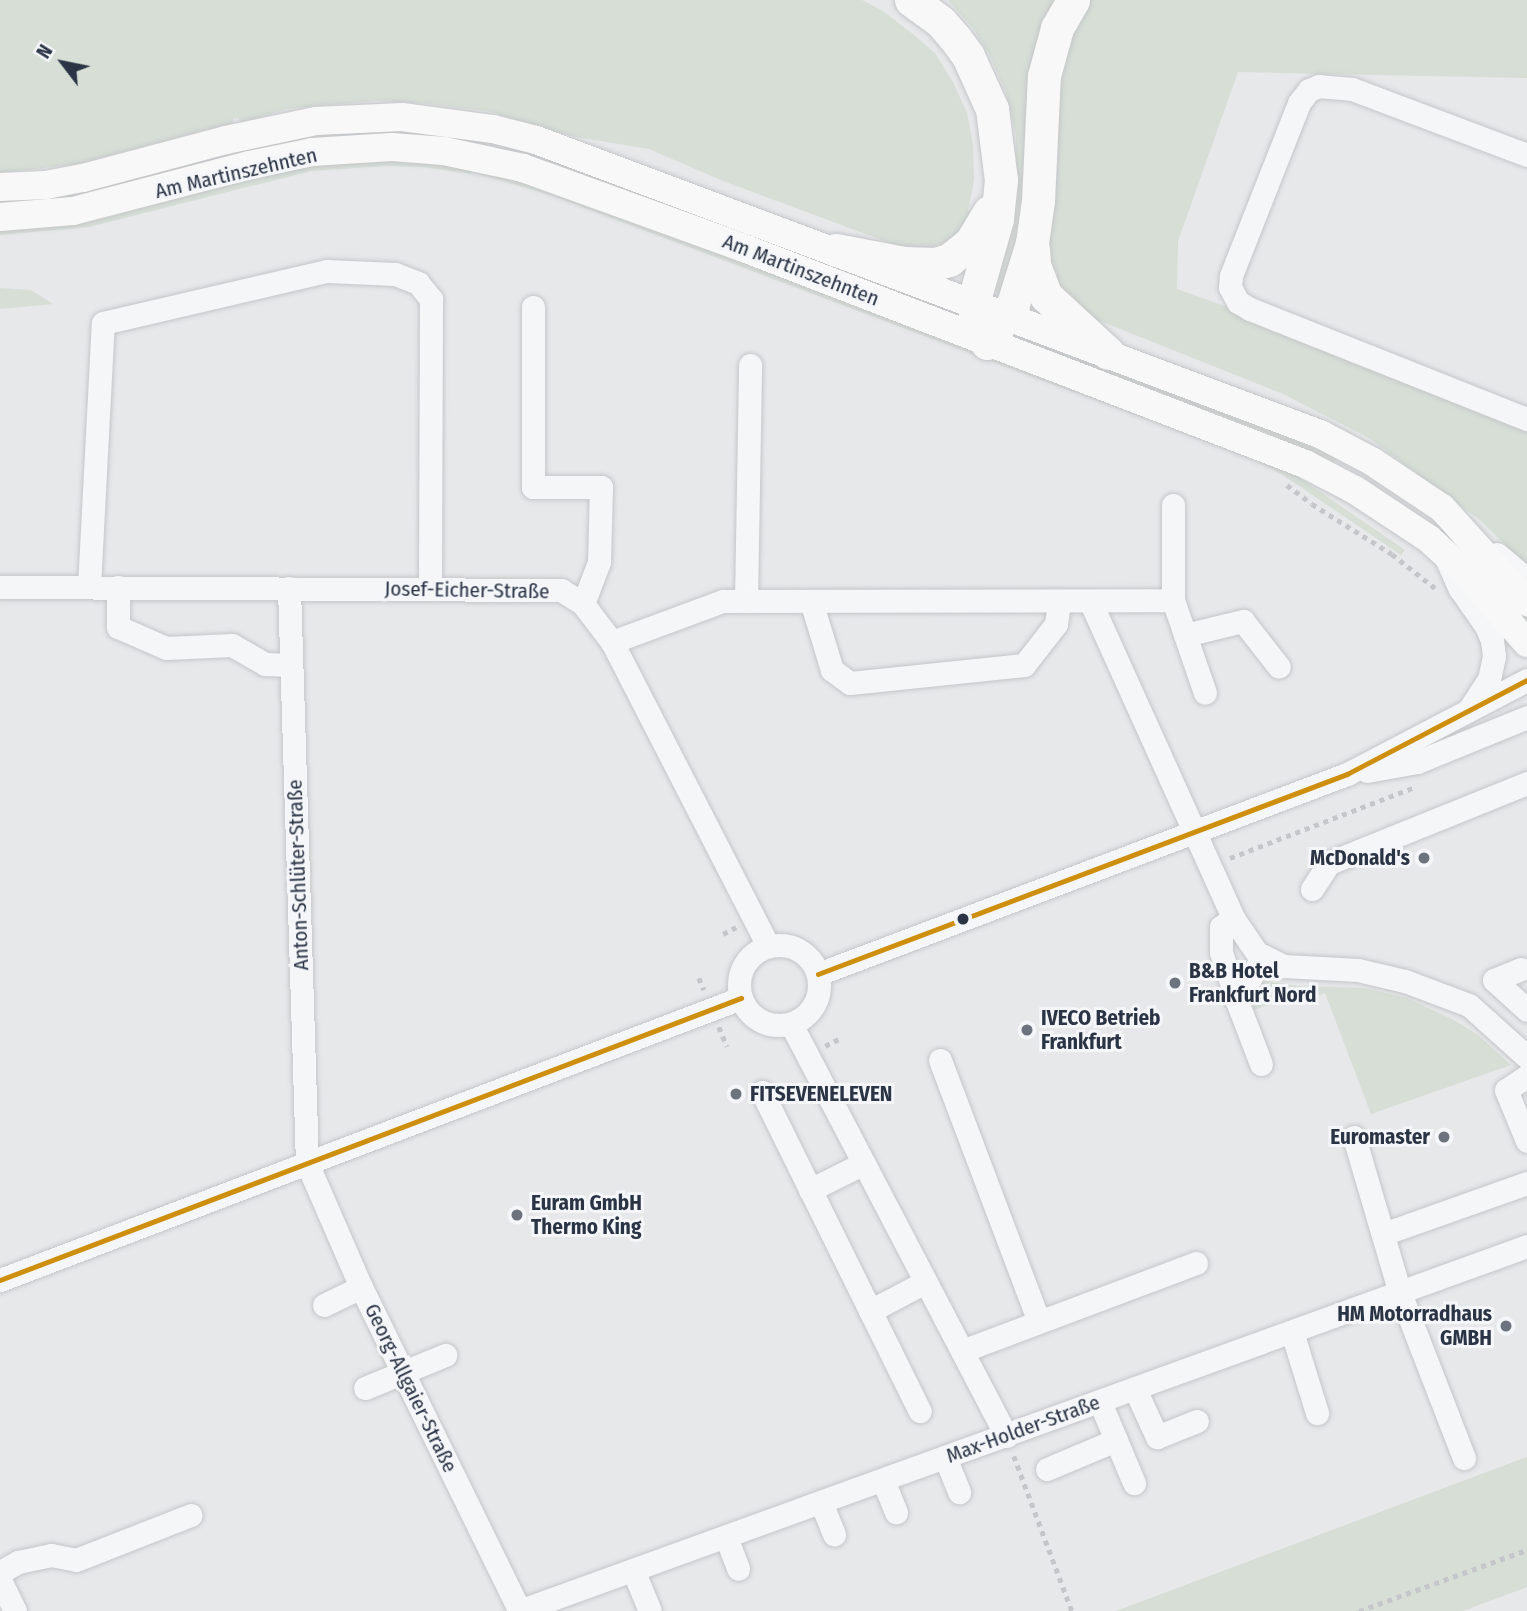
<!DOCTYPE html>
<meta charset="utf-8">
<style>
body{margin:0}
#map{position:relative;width:1527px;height:1611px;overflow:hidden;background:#e6e8ea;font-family:"Fira Sans Condensed",sans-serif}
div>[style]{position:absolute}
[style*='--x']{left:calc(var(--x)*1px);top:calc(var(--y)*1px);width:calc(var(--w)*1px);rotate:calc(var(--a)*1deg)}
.green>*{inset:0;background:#d6ded6}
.path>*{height:4.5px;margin-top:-2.25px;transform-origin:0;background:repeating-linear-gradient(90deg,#c5c6ca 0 5px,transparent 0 10px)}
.roads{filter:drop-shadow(0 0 2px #c4c6c8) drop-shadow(0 0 2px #c4c6c8)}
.minor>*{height:23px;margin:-11.5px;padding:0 11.5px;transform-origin:11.5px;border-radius:11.5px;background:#f5f6f7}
.minor>.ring{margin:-11.5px;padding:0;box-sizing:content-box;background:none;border:23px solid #f5f6f7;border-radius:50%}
.major>*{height:28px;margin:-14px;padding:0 14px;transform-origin:14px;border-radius:14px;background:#f8f8f8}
.highway>*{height:33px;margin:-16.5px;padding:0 16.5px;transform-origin:16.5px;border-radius:16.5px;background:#f8f8f8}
.bus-1>*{height:5px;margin:-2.5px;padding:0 2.5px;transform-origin:2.5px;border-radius:2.5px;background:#ce8f0e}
.dots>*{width:19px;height:19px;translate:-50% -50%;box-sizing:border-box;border:4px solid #f4f6f9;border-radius:50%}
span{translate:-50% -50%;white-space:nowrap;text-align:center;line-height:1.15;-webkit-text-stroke:6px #f4f6f9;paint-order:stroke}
.street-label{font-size:21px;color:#2b3445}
.poi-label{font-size:21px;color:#2b3445;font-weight:700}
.right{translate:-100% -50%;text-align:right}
.left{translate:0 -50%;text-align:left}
.north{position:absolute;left:28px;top:28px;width:70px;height:70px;-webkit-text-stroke:5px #f4f6f9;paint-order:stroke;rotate:302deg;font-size:19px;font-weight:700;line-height:28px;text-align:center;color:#2b3445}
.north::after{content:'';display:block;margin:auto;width:24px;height:32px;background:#2b3445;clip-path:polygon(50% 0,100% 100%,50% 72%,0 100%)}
</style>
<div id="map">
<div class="green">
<div style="clip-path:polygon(0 0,862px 0,883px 11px,914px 35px,935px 53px,953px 82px,967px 113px,973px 144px,974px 180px,968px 210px,973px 214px,950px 241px,924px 249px,898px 246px,723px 181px,649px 149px,571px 136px,487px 111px,420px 103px,375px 101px,326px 105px,287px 109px,241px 123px,238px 117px,233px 119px,233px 123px,77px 164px,0 173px)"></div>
<div style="clip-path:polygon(948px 0,1061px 0,1026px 218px,1000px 293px,992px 289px,1015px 202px,1016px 135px,1006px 92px,991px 58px,973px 28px)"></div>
<div style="clip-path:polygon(1089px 0,1527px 0,1527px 78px,1238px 72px,1178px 241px,1177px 289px,1320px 340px,1527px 429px,1527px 566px,1480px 520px,1369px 438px,1283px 394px,1080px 313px,1055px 285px,1047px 260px,1053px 110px,1068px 32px)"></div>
<div style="clip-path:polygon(380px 160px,471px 168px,471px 174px,423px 167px,385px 166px,311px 171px,89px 227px,0 235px,0 231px,60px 227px,102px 219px,230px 184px,304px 167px)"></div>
<div style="clip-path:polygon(475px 170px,542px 187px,1078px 388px,1076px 393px,553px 196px,475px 173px)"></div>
<div style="clip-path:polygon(0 288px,31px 290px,53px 304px,0 309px)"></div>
<div style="clip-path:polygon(1025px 335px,1272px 430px,1336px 457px,1334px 462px,1260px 430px,1032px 344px,1024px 339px)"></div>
<div style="clip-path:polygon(1081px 390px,1288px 470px,1405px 550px,1401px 555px,1283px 475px,1254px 460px,1081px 394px)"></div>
<div style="clip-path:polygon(1263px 980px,1298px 986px,1364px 988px,1407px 998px,1454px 1020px,1478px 1035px,1511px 1065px,1371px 1114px,1325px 993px,1308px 999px,1305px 991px,1254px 1010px,1250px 1001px)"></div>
<div style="clip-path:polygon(1527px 1457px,1527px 1587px,1463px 1611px,1116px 1611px)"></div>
</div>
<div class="path">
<div style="--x:1287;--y:485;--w:31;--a:37"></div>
<div style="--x:1312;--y:504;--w:94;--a:32"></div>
<div style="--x:1392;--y:554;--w:55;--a:38.3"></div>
<div style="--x:1230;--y:858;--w:198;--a:-21"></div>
<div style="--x:723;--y:934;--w:15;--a:-28"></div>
<div style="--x:699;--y:978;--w:13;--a:67"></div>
<div style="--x:719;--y:1027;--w:21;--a:67"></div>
<div style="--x:825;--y:1046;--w:16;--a:-27"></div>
<div style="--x:1014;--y:1456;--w:165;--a:69.5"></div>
<div style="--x:1359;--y:1611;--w:179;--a:-20"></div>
</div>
<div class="roads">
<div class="minor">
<div style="--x:1527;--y:155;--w:187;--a:-159.3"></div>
<div style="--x:1352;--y:89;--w:33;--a:-175"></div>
<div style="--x:1319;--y:86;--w:11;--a:158"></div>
<div style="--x:1309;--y:90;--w:16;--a:128"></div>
<div style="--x:1299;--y:103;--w:186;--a:111.5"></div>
<div style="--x:1231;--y:276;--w:11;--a:95"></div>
<div style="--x:1230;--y:287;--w:17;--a:62"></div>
<div style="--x:1238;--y:302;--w:14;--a:30"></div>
<div style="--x:1250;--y:309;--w:298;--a:21.7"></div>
<div style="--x:533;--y:307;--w:180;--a:90"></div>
<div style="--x:533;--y:487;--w:68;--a:0"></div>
<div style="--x:601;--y:487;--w:75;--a:91.5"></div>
<div style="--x:599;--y:562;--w:45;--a:110.9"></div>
<div style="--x:1497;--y:554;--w:39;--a:40"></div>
<div style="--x:1446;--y:558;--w:34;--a:66"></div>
<div style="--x:1460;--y:589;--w:45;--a:54.9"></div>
<div style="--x:1486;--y:626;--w:15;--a:67"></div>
<div style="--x:1492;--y:640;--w:16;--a:83"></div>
<div style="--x:1494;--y:656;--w:24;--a:102"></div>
<div style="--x:1489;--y:679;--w:35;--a:123"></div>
<div style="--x:0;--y:587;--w:561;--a:0.31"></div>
<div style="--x:561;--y:590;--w:26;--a:32"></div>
<div style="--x:583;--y:604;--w:48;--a:52.7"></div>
<div style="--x:612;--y:642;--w:342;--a:62.8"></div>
<div style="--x:89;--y:587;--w:264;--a:-87"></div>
<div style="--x:103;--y:323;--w:230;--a:-13.1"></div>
<div style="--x:327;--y:271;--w:68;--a:2.5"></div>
<div style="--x:395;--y:274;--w:25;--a:21"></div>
<div style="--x:418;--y:283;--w:21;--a:51"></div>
<div style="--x:431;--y:299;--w:290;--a:90.2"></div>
<div style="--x:118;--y:587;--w:40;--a:90"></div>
<div style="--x:118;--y:627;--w:52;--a:23.6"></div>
<div style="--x:166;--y:648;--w:66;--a:-2.6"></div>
<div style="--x:232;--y:645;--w:38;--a:30"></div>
<div style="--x:265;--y:664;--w:26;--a:2"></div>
<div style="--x:289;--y:588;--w:575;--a:88.21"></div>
<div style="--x:307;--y:1163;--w:135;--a:66.5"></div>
<div style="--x:361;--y:1287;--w:361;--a:63.9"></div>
<div style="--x:1173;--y:600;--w:95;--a:-90"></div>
<div style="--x:746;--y:601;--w:236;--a:-89"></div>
<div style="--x:811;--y:601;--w:72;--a:73.1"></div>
<div style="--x:832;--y:670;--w:22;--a:36"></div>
<div style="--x:850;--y:683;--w:175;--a:-5.9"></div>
<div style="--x:1024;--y:665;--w:52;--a:-52"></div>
<div style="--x:1056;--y:624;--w:22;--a:-82"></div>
<div style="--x:1091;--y:603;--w:346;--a:65.7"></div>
<div style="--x:1233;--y:918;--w:42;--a:55.6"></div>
<div style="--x:1257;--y:953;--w:30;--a:26"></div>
<div style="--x:1284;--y:966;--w:74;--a:3.1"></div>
<div style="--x:1358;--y:970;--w:48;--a:13.2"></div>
<div style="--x:1405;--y:981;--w:68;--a:20.6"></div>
<div style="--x:1469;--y:1005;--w:78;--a:41.9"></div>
<div style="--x:1185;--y:635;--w:60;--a:-13.6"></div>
<div style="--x:1243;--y:621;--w:58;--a:52"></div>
<div style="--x:612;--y:642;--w:118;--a:-20.3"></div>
<div style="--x:723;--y:601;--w:450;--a:-0.1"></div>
<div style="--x:1173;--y:600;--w:98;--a:71"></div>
<div style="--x:1367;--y:771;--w:51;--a:-10.2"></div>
<div style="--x:1417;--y:762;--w:119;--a:-22.2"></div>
<div style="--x:1312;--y:889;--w:31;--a:-57"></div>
<div style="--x:1329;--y:863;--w:214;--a:-22"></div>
<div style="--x:1233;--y:918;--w:15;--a:143"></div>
<div style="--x:1221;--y:927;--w:25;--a:90"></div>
<div style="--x:1221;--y:952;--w:52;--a:71.9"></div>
<div class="ring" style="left:739px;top:945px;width:57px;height:57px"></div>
<div style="--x:1521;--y:969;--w:29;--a:158"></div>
<div style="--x:1494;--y:980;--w:45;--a:42.3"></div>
<div style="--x:818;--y:974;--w:566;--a:-20.71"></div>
<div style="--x:1347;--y:774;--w:203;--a:-27.6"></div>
<div style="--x:791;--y:1024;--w:465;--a:62.4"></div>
<div style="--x:940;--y:1060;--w:278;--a:69.3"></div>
<div style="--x:1261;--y:1064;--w:67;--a:-110.9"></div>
<div style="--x:1237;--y:1001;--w:52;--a:-60"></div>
<div style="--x:1527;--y:1076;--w:25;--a:146"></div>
<div style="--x:1506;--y:1090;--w:55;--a:67.6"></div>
<div style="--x:762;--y:1092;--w:356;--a:63.7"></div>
<div style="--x:1354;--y:1137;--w:163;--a:73.6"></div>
<div style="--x:1400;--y:1293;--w:177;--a:68.8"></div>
<div style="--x:810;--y:1190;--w:60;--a:-26.6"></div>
<div style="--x:1383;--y:1234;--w:153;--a:-19.5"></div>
<div style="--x:0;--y:1280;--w:793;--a:-20.84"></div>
<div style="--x:324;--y:1305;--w:41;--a:-25.9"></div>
<div style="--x:870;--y:1311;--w:62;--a:-27.8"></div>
<div style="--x:1292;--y:1332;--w:85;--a:72.8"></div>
<div style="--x:962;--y:1351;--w:250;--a:-20.6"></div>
<div style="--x:365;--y:1388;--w:87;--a:-22.4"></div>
<div style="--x:1135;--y:1389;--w:53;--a:65.4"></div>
<div style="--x:1157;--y:1437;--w:43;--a:-21.8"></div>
<div style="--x:1100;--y:1402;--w:88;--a:67.2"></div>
<div style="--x:945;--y:1457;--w:38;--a:68"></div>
<div style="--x:1047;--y:1469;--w:75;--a:-22.8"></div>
<div style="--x:883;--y:1480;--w:35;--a:68"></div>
<div style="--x:821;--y:1502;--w:35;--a:68"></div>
<div style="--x:726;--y:1537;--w:34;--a:69"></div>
<div style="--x:633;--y:1570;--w:44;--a:67.5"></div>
<div style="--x:0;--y:1572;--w:21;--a:-29"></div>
<div style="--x:18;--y:1562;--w:34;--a:-12"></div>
<div style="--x:51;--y:1555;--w:25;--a:11"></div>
<div style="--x:76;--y:1560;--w:123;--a:-21.4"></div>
<div style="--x:0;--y:1580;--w:34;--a:64"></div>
<div style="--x:519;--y:1611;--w:1072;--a:-19.91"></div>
</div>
<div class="major">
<div style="--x:0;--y:187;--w:46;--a:-2.5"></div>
<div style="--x:46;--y:185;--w:38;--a:-11"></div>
<div style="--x:83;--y:178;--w:148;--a:-14.9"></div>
<div style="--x:226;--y:140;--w:92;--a:-11.9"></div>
<div style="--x:316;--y:121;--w:86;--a:-2.7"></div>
<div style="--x:402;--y:117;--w:92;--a:7.5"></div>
<div style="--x:493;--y:129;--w:44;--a:14.3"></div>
<div style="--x:536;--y:140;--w:837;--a:20.56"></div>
<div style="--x:1320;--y:434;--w:60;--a:27.8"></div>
<div style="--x:1373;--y:462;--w:83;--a:33.7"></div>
<div style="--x:1442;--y:508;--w:127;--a:47.9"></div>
<div style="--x:0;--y:217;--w:73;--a:-4.7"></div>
<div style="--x:73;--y:211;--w:183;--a:-14.6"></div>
<div style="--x:250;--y:165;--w:63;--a:-11.8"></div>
<div style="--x:312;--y:152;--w:80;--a:-3.6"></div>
<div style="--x:392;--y:147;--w:52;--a:4.4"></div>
<div style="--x:444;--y:151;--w:81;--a:12.1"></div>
<div style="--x:523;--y:168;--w:232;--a:19.9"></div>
<div style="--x:741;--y:247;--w:604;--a:21.04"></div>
<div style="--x:1305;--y:464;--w:56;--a:27.5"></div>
<div style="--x:1355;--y:490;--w:89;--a:33.5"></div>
<div style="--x:1429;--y:539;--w:49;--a:42.5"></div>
<div style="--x:1465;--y:572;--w:94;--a:48.9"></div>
</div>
<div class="highway">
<div style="--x:911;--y:0;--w:37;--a:36"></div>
<div style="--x:941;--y:22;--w:21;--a:49"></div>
<div style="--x:955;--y:38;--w:22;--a:54"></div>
<div style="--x:968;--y:56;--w:58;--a:65.6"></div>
<div style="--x:992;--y:109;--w:72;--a:82.8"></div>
<div style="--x:1001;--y:180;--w:39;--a:96"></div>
<div style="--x:997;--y:219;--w:87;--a:105.9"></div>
<div style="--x:973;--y:303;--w:20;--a:79"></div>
<div style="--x:977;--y:323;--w:22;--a:63"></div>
<div style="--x:987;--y:343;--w:47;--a:-56.3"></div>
<div style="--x:1013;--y:304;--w:64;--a:-72.7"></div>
<div style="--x:1032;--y:243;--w:42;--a:-81.9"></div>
<div style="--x:1038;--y:201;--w:125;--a:-87.3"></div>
<div style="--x:1044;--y:76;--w:50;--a:-74.8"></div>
<div style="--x:1057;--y:28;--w:32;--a:-60"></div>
<div style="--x:1033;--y:249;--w:16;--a:86"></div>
<div style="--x:1034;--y:265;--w:33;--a:69"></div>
<div style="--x:1046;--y:296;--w:84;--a:42.6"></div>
<div style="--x:836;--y:250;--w:69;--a:10.8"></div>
<div style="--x:904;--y:263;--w:31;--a:2"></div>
<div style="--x:935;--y:264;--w:15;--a:-16"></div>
<div style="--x:949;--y:260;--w:28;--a:-39"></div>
<div style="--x:971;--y:242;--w:35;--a:-59"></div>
</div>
</div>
<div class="bus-1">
<div style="--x:818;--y:974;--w:566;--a:-20.71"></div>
<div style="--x:1347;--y:774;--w:203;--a:-27.6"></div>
<div style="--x:0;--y:1280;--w:793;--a:-20.84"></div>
</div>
<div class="dots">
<div style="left:1424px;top:858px;background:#6c737f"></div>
<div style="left:963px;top:919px;background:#2b3445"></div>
<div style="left:1175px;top:983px;background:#6c737f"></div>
<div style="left:1027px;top:1030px;background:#6c737f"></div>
<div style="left:736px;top:1094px;background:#6c737f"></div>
<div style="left:1444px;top:1137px;background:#6c737f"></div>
<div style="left:517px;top:1215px;background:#6c737f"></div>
<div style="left:1506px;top:1326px;background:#6c737f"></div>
</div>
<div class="street-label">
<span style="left:236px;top:173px;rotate:-13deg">Am Martinszehnten</span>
<span style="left:801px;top:270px;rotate:21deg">Am Martinszehnten</span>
<span style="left:467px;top:590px;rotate:1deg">Josef-Eicher-Straße</span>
<span style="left:298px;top:875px;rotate:-92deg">Anton-Schlüter-Straße</span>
<span style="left:411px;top:1388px;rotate:64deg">Georg-Allgaier-Straße</span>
<span style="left:1023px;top:1429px;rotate:-20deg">Max-Holder-Straße</span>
</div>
<div class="poi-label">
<span class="right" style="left:1410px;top:858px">McDonald's</span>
<span class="left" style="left:1189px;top:983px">B&amp;B Hotel<br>Frankfurt Nord</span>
<span class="left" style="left:1041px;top:1030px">IVECO Betrieb<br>Frankfurt</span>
<span class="left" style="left:750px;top:1094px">FITSEVENELEVEN</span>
<span class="right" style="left:1430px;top:1137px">Euromaster</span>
<span class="left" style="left:531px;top:1215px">Euram GmbH<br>Thermo King</span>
<span class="right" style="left:1492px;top:1326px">HM Motorradhaus<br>GMBH</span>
</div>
<div class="north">N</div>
</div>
